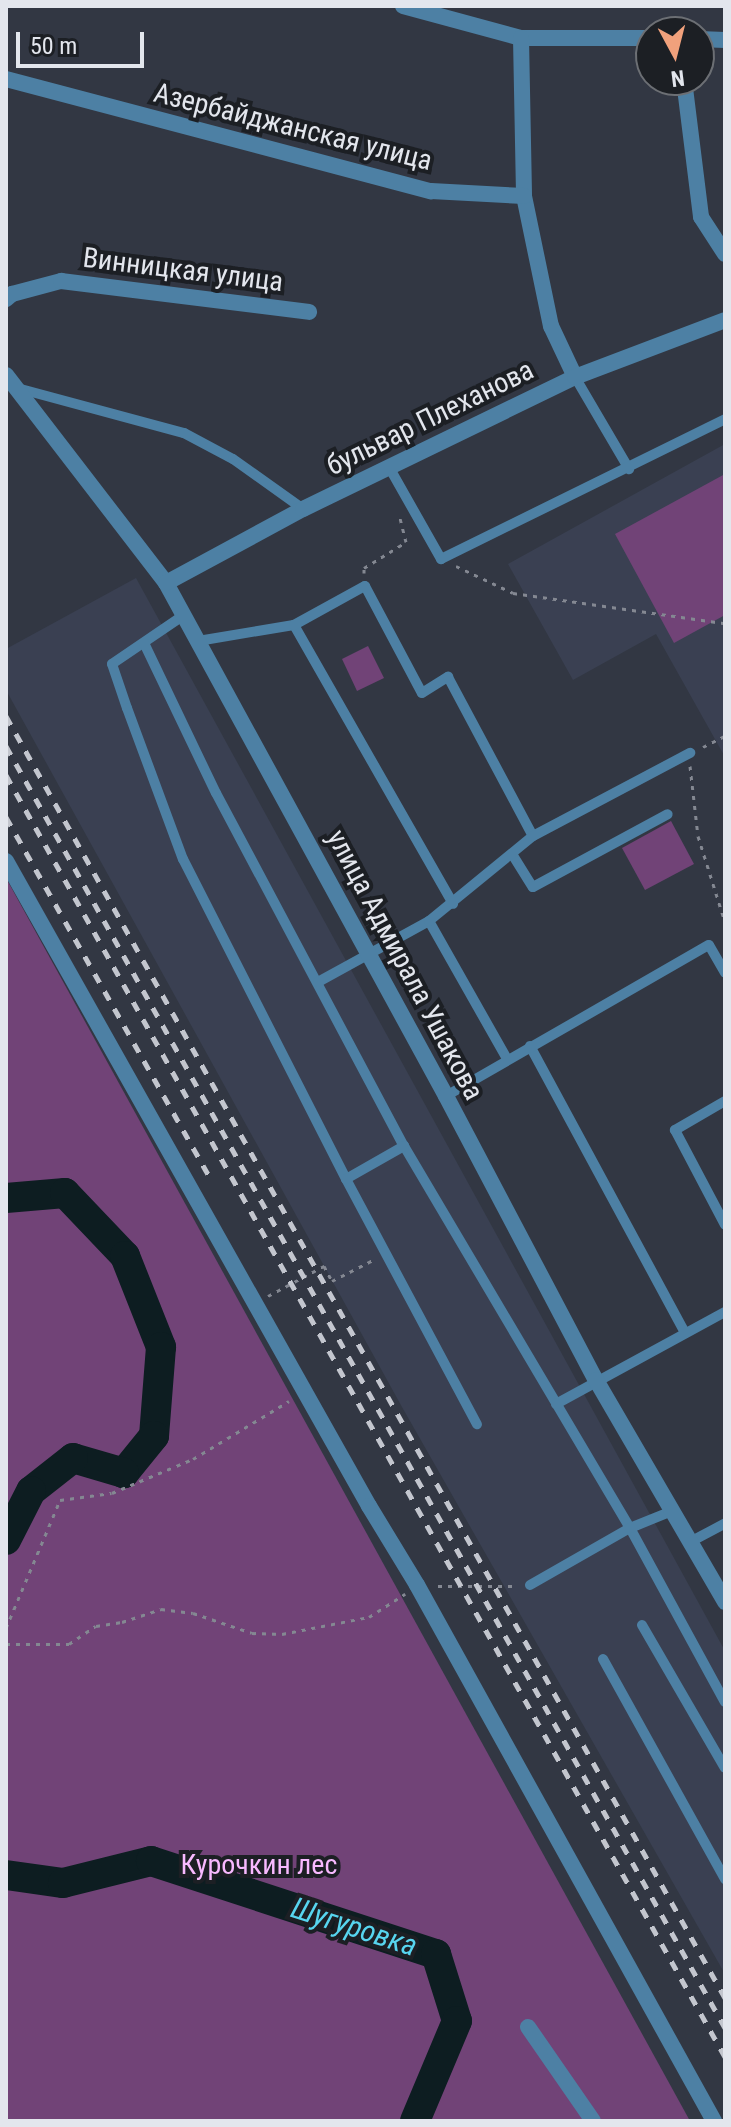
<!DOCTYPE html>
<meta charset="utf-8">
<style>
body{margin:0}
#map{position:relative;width:731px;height:2127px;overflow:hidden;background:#323743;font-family:"Roboto Condensed",sans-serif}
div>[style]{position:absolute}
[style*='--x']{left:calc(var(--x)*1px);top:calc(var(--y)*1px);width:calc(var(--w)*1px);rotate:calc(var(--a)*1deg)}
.built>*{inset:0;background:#3a4052}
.green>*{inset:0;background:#714377}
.river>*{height:30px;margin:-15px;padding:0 15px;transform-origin:15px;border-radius:15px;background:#0d1d21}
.path>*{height:3px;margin-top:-1.5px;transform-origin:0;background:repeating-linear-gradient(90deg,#848892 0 4px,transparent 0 10px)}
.lane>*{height:10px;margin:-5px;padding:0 5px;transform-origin:5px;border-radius:5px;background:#4d80a4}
.street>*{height:16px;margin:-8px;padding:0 8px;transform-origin:8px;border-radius:8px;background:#4d80a4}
.rail>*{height:5px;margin-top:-2.5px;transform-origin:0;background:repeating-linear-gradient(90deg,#c3c6ce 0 10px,transparent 0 20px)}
span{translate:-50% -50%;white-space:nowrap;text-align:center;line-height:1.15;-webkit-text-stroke:8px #1c1f24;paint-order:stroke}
.street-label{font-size:28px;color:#e3e6ed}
.park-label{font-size:28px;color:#f8b9ff}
.water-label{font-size:30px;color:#57d5ef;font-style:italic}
.frame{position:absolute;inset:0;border:8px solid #e3e6ed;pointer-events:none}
.north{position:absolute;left:635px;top:16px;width:80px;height:80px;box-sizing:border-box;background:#1c1f24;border:2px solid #6c6f74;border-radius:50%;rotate:173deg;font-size:22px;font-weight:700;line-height:32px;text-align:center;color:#e3e6ed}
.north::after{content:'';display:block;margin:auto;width:28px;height:36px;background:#f1a17c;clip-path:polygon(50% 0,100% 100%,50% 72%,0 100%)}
.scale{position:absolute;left:16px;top:32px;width:128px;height:36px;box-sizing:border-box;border:4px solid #e3e6ed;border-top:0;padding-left:10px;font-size:24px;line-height:28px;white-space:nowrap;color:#e3e6ed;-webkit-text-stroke:6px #1c1f24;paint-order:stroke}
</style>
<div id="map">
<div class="built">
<div style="clip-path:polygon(725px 444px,725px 757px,656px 634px,573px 680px,508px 564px)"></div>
<div style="clip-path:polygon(136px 578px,725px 1651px,725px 1974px,402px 1407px,6px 690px,6px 649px)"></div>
</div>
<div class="green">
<div style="clip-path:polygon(725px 474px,725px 615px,674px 643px,615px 534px)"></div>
<div style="clip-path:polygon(368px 646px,384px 678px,357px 691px,342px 659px)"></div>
<div style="clip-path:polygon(671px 821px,694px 864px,645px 890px,622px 848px)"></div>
<div style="clip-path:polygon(6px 878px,690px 2121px,6px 2121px)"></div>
</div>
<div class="river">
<div style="--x:6;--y:1198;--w:59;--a:-4.8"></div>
<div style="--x:65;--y:1193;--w:87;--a:46.4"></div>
<div style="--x:125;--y:1256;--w:98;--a:68.4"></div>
<div style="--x:161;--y:1347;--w:89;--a:94.5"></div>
<div style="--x:154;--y:1436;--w:48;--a:129"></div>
<div style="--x:124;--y:1473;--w:53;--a:-163.6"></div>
<div style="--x:73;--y:1458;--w:53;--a:141.8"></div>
<div style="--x:31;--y:1491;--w:55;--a:117"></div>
<div style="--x:6;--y:1875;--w:58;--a:8"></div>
<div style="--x:63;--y:1883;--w:91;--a:-14"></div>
<div style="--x:151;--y:1861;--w:300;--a:18.1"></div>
<div style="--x:436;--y:1954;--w:70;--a:72.6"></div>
<div style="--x:457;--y:2021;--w:108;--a:112.8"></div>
</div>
<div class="path">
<div style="--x:456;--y:566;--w:63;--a:25.3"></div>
<div style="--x:513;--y:593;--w:214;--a:8.1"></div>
<div style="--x:364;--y:573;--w:5;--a:-90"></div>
<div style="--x:364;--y:568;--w:49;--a:-31.8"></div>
<div style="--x:406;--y:542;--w:25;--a:-104"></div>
<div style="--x:703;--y:747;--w:25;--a:-27"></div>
<div style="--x:690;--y:766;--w:70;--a:83.5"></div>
<div style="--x:698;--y:836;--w:90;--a:72.6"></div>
<div style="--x:268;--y:1296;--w:64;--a:-28.2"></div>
<div style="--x:324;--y:1266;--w:17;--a:62"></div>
<div style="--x:332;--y:1281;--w:48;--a:-27.1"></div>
<div style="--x:438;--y:1586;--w:80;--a:0"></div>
<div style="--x:6;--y:1628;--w:139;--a:-67.1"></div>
<div style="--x:60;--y:1500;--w:52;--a:-7.7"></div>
<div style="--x:112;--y:1493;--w:88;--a:-22.8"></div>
<div style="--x:193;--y:1459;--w:112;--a:-31.1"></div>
<div style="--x:6;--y:1644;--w:63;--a:0"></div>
<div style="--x:69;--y:1644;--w:32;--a:-34"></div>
<div style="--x:96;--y:1626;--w:26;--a:-9"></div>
<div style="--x:122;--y:1622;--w:41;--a:-18.4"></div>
<div style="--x:161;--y:1609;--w:32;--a:7"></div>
<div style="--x:193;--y:1613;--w:62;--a:18.7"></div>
<div style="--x:252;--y:1633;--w:30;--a:2"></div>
<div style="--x:282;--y:1634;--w:89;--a:-11.1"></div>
<div style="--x:369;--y:1617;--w:43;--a:-32.6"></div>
</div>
<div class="lane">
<div style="--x:575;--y:377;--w:107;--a:59.6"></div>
<div style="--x:17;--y:388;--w:173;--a:15.1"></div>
<div style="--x:184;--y:433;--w:55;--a:28"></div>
<div style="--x:233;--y:459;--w:86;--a:35.5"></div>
<div style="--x:389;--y:467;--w:106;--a:60.5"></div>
<div style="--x:441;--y:559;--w:317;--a:-26.2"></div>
<div style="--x:184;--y:615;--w:87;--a:145.8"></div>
<div style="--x:112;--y:664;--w:46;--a:71.2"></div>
<div style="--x:127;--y:708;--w:161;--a:69.7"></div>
<div style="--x:183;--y:859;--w:359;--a:63"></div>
<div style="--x:346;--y:1179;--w:278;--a:61.9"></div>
<div style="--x:294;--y:625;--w:321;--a:60.3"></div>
<div style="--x:198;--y:641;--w:97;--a:-9.5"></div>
<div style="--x:294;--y:625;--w:81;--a:-28.8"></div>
<div style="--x:365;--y:586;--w:121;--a:62"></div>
<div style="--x:422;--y:693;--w:31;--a:-32"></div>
<div style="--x:448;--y:677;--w:180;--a:61.9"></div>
<div style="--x:144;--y:643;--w:166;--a:64.4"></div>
<div style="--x:216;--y:793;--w:400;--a:62"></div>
<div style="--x:404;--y:1146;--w:444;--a:59.4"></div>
<div style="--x:630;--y:1528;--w:198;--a:61.4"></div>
<div style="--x:512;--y:854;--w:39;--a:58"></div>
<div style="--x:533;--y:887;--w:153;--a:-28.4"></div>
<div style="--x:429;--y:921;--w:159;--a:60.5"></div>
<div style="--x:318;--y:982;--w:127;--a:-28.8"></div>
<div style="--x:429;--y:921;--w:134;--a:-39.3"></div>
<div style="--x:533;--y:836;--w:178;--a:-27.9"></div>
<div style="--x:530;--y:1046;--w:326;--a:61.6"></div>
<div style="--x:446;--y:1096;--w:303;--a:-29.9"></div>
<div style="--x:709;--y:945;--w:32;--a:60"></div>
<div style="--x:725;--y:1101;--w:58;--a:149.9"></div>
<div style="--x:675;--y:1130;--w:107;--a:62.2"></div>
<div style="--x:346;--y:1179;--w:67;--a:-29.6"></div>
<div style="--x:556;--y:1404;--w:192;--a:-28.6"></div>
<div style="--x:690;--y:1542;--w:40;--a:-28"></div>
<div style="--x:530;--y:1585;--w:115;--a:-29.7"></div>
<div style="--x:630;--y:1528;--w:45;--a:-22"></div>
<div style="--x:642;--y:1625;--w:165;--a:59.9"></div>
<div style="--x:603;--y:1659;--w:252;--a:61"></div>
</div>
<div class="street">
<div style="--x:403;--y:6;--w:122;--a:15.2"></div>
<div style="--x:521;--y:38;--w:130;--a:0"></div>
<div style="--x:521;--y:38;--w:158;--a:88.9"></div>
<div style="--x:524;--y:196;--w:133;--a:78.3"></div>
<div style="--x:551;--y:326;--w:56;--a:64.8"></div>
<div style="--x:699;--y:39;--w:26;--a:2"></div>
<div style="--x:6;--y:79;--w:440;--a:14.8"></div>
<div style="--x:431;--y:191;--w:93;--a:3.1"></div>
<div style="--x:684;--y:80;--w:138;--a:82.9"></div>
<div style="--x:701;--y:217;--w:44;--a:57"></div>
<div style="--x:6;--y:299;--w:8;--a:-40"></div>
<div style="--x:12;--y:294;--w:51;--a:-14.9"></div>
<div style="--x:61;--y:281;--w:250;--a:7.1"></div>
<div style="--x:6;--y:375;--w:262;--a:52.4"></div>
<div style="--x:166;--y:583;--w:584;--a:61.37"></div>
<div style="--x:446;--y:1096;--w:321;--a:62.2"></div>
<div style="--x:596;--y:1380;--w:257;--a:59.8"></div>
<div style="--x:166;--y:583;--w:156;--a:-28.4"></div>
<div style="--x:303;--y:509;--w:302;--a:-25.9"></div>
<div style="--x:575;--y:377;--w:160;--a:-20.8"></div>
<div style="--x:6;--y:861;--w:740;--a:60.63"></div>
<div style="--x:369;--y:1506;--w:92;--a:58.7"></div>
<div style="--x:417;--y:1585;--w:613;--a:61.01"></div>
<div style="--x:528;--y:2027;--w:114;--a:55.3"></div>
</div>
<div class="rail">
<div style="--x:6;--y:716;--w:1470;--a:60.71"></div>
<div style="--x:6;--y:746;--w:1470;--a:60.71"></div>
<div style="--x:6;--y:775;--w:1470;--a:60.71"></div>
<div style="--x:6;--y:817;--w:415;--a:60.5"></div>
</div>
<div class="street-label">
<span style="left:293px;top:127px;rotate:14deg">Азербайджанская улица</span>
<span style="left:183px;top:270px;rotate:7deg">Винницкая улица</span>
<span style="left:430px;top:418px;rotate:-26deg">бульвар Плеханова</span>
<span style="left:405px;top:965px;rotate:62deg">улица Адмирала Ушакова</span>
</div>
<div class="park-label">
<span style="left:259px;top:1865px">Курочкин лес</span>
</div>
<div class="water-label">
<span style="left:354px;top:1927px;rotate:18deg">Шугуровка</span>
</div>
<div class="frame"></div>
<div class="north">N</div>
<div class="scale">50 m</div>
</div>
